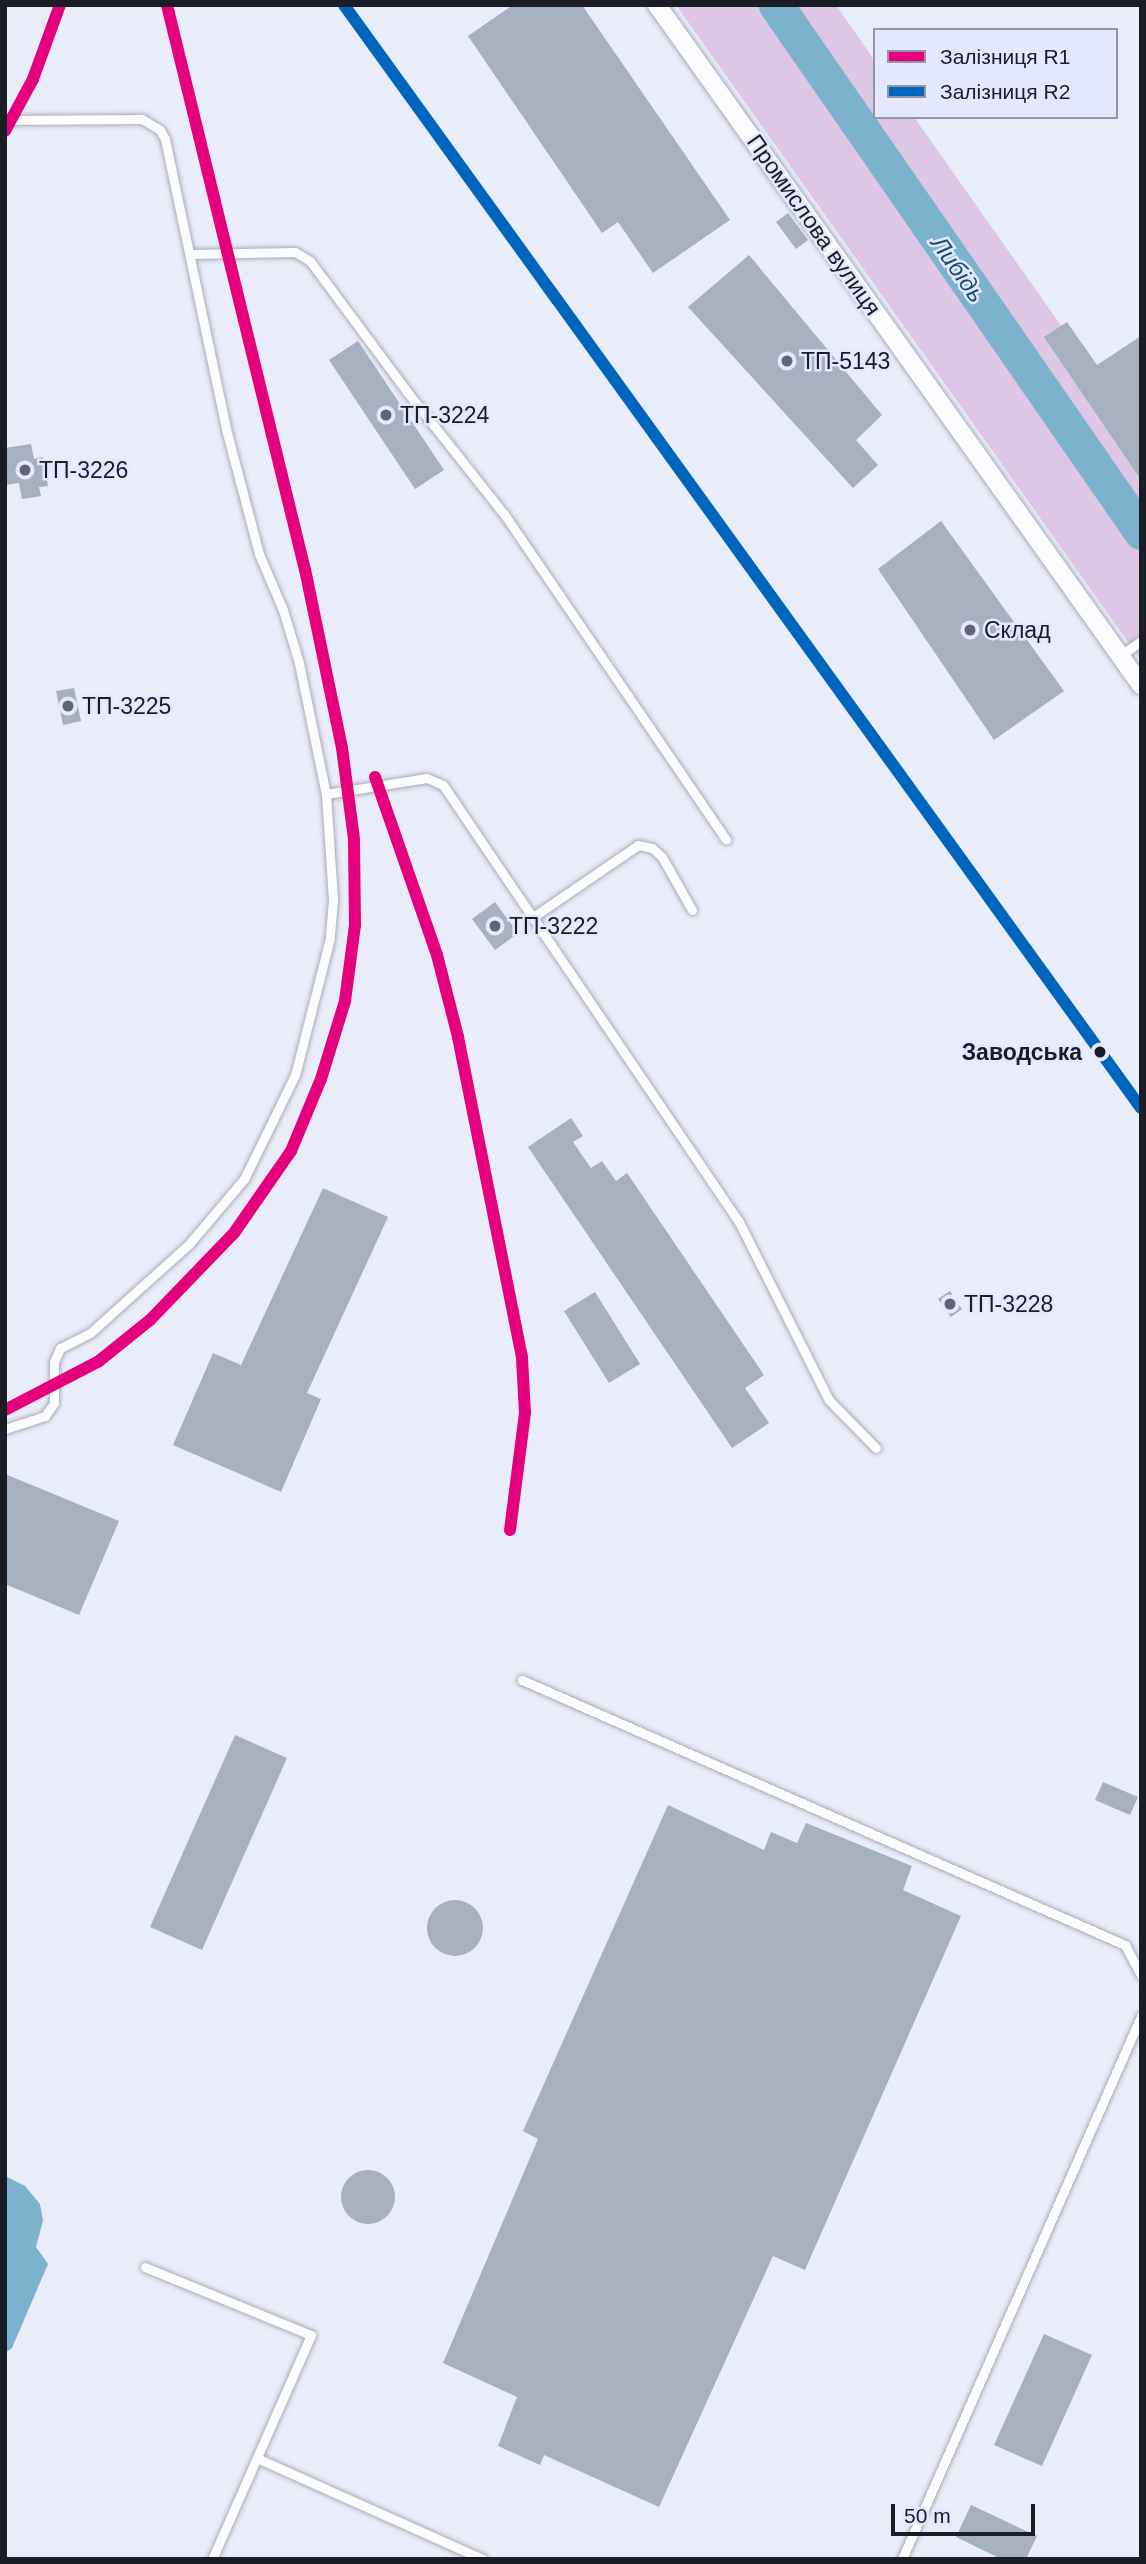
<!DOCTYPE html>
<meta charset="utf-8">
<style>
body{margin:0}
#map{position:relative;width:1146px;height:2564px;overflow:hidden;background:#e9ecf9;font-family:Helvetica,sans-serif}
div>[style]{position:absolute}
[style*='--x']{left:calc(var(--x)*1px);top:calc(var(--y)*1px);width:calc(var(--w)*1px);rotate:calc(var(--a)*1deg)}
.green>*{inset:0;background:#dec6e7}
.water>*{inset:0;background:#7db2cc}
.river>*{height:35px;margin:-17.5px;padding:0 17.5px;transform-origin:17.5px;border-radius:17.5px;background:#7db2cc}
.building>*{inset:0;background:#a6b0be}
.round{border-radius:50%}
.roads{filter:drop-shadow(0 0 2px #aaadb8) drop-shadow(0 0 2px #aaadb8)}
.lane>*{height:9px;margin:-4.5px;padding:0 4.5px;transform-origin:4.5px;border-radius:4.5px;background:#fcfcfe}
.street>*{height:18px;margin:-9px;padding:0 9px;transform-origin:9px;border-radius:9px;background:#fcfcfe}
.rail-1>*{height:12px;margin:-6px;padding:0 6px;transform-origin:6px;border-radius:6px;background:#e5007d}
.rail-2>*{height:12px;margin:-6px;padding:0 6px;transform-origin:6px;border-radius:6px;background:#0065bd}
.dots>*{width:19px;height:19px;translate:-50% -50%;box-sizing:border-box;border:4px solid #e3e8ff;border-radius:50%}
span{translate:-50% -50%;white-space:nowrap;text-align:center;line-height:1.15;-webkit-text-stroke:5px #e3e8ff;paint-order:stroke}
.street-label{font-size:23px;color:#1a1c26}
.poi-label{font-size:23px;color:#1a1c26}
.left{translate:0 -50%;text-align:left}
.stop-label{font-size:23px;color:#1a1c26;font-weight:700}
.right{translate:-100% -50%;text-align:right}
.water-label{font-size:24px;color:#155168;font-style:italic}
.frame{position:absolute;inset:0;border:7px solid #1a1c26;pointer-events:none}
.legend{position:absolute;left:873px;top:28px;width:245px;height:91px;box-sizing:border-box;background:#e3e8ff;border:2px solid #9396a8;margin:0;padding:9px 12px;list-style:none;font-size:21px;color:#1a1c26}
.legend li{display:flex;align-items:center;gap:14px;height:35px}
.legend b{width:35px;border:2px solid #9396a8}
.scale{position:absolute;left:891px;top:2504px;width:144px;height:32px;box-sizing:border-box;border:4px solid #1a1c26;border-top:0;padding-left:9px;font-size:21px;line-height:24px;white-space:nowrap;color:#1a1c26;-webkit-text-stroke:5px #e3e8ff;paint-order:stroke}
</style>
<div id="map">
<div class="green">
<div style="clip-path:polygon(676px 5px,836px 5px,875px 61px,875px 117px,914px 117px,1141px 439px,1141px 660px)"></div>
</div>
<div class="water">
<div style="clip-path:polygon(5px 2176px,25px 2186px,40px 2204px,43px 2220px,36px 2247px,48px 2264px,12px 2348px,5px 2353px)"></div>
</div>
<div class="river">
<div style="--x:776;--y:5;--w:641;--a:55.29"></div>
</div>
<div class="building">
<div style="clip-path:polygon(513px 5px,582px 5px,730px 220px,653px 273px,618px 222px,602px 233px,468px 36px)"></div>
<div style="clip-path:polygon(788px 213px,808px 240px,796px 249px,776px 222px)"></div>
<div style="clip-path:polygon(749px 255px,882px 415px,856px 440px,878px 465px,853px 488px,688px 307px)"></div>
<div style="clip-path:polygon(1067px 322px,1097px 365px,1141px 336px,1141px 480px,1044px 337px)"></div>
<div style="clip-path:polygon(358px 341px,444px 470px,415px 489px,329px 360px)"></div>
<div style="clip-path:polygon(31px 444px,34px 459px,43px 457px,48px 486px,39px 487px,41px 496px,22px 499px,19px 483px,5px 485px,5px 448px)"></div>
<div style="clip-path:polygon(941px 521px,1064px 691px,994px 740px,878px 569px)"></div>
<div style="clip-path:polygon(74px 688px,81px 721px,63px 725px,56px 691px)"></div>
<div style="clip-path:polygon(495px 902px,518px 933px,495px 950px,472px 919px)"></div>
<div style="clip-path:polygon(571px 1118px,583px 1136px,573px 1142px,591px 1168px,602px 1161px,616px 1181px,627px 1173px,764px 1375px,745px 1388px,769px 1423px,732px 1448px,528px 1147px)"></div>
<div style="clip-path:polygon(323px 1188px,388px 1217px,307px 1393px,321px 1399px,281px 1492px,173px 1445px,213px 1353px,241px 1365px)"></div>
<div style="clip-path:polygon(950px 1291px,962px 1309px,951px 1317px,938px 1299px)"></div>
<div style="clip-path:polygon(595px 1292px,640px 1364px,609px 1383px,564px 1311px)"></div>
<div style="clip-path:polygon(5px 1474px,119px 1521px,79px 1615px,5px 1584px)"></div>
<div style="clip-path:polygon(235px 1735px,287px 1758px,202px 1950px,150px 1927px)"></div>
<div style="clip-path:polygon(1103px 1782px,1138px 1797px,1130px 1815px,1095px 1800px)"></div>
<div style="clip-path:polygon(668px 1805px,764px 1850px,771px 1832px,797px 1843px,806px 1823px,912px 1866px,903px 1890px,961px 1916px,805px 2270px,773px 2256px,659px 2507px,544px 2455px,540px 2465px,498px 2446px,517px 2397px,443px 2363px,538px 2139px,523px 2131px)"></div>
<div class="round" style="left:427px;top:1900px;width:56px;height:56px"></div>
<div class="round" style="left:341px;top:2170px;width:54px;height:54px"></div>
<div style="clip-path:polygon(1044px 2334px,1092px 2355px,1042px 2466px,994px 2445px)"></div>
<div style="clip-path:polygon(971px 2505px,1037px 2536px,1026px 2559px,1001px 2559px,956px 2537px)"></div>
</div>
<div class="roads">
<div class="lane">
<div style="--x:5;--y:120;--w:137;--a:-0.4"></div>
<div style="--x:142;--y:119;--w:21;--a:31"></div>
<div style="--x:160;--y:130;--w:10;--a:61"></div>
<div style="--x:165;--y:139;--w:296;--a:78.1"></div>
<div style="--x:226;--y:429;--w:129;--a:75.2"></div>
<div style="--x:259;--y:554;--w:61;--a:66.8"></div>
<div style="--x:283;--y:610;--w:55;--a:73.2"></div>
<div style="--x:299;--y:663;--w:134;--a:78.4"></div>
<div style="--x:326;--y:794;--w:106;--a:86.2"></div>
<div style="--x:333;--y:900;--w:38;--a:95"></div>
<div style="--x:330;--y:938;--w:141;--a:104.3"></div>
<div style="--x:295;--y:1075;--w:116;--a:116.1"></div>
<div style="--x:244;--y:1179;--w:85;--a:130.2"></div>
<div style="--x:189;--y:1244;--w:133;--a:138"></div>
<div style="--x:90;--y:1333;--w:34;--a:153"></div>
<div style="--x:60;--y:1348;--w:15;--a:113"></div>
<div style="--x:54;--y:1362;--w:41;--a:90"></div>
<div style="--x:54;--y:1403;--w:16;--a:125"></div>
<div style="--x:45;--y:1416;--w:42;--a:162"></div>
<div style="--x:191;--y:254;--w:104;--a:-1.1"></div>
<div style="--x:295;--y:252;--w:17;--a:31"></div>
<div style="--x:310;--y:261;--w:164;--a:53.4"></div>
<div style="--x:408;--y:393;--w:154;--a:51.6"></div>
<div style="--x:504;--y:514;--w:394;--a:55.7"></div>
<div style="--x:1120;--y:656;--w:26;--a:-36"></div>
<div style="--x:326;--y:794;--w:102;--a:-9"></div>
<div style="--x:427;--y:778;--w:17;--a:24"></div>
<div style="--x:443;--y:785;--w:528;--a:55.89"></div>
<div style="--x:739;--y:1222;--w:199;--a:63.2"></div>
<div style="--x:829;--y:1400;--w:67;--a:45.6"></div>
<div style="--x:533;--y:917;--w:127;--a:-34.4"></div>
<div style="--x:638;--y:845;--w:14;--a:12"></div>
<div style="--x:652;--y:848;--w:13;--a:42"></div>
<div style="--x:662;--y:857;--w:61;--a:60.5"></div>
<div style="--x:522;--y:1680;--w:659;--a:23.72"></div>
<div style="--x:1125;--y:1945;--w:34;--a:62"></div>
<div style="--x:145;--y:2267;--w:179;--a:22.3"></div>
<div style="--x:311;--y:2335;--w:245;--a:113.8"></div>
<div style="--x:259;--y:2459;--w:245;--a:24.1"></div>
<div style="--x:902;--y:2559;--w:593;--a:-66.24"></div>
</div>
<div class="street">
<div style="--x:657;--y:5;--w:835;--a:54.56"></div>
</div>
</div>
<div class="rail-1">
<div style="--x:5;--y:131;--w:59;--a:-61.7"></div>
<div style="--x:33;--y:79;--w:79;--a:-70"></div>
<div style="--x:375;--y:777;--w:188;--a:70.8"></div>
<div style="--x:437;--y:955;--w:85;--a:75.6"></div>
<div style="--x:458;--y:1037;--w:327;--a:78.7"></div>
<div style="--x:522;--y:1358;--w:55;--a:86.9"></div>
<div style="--x:525;--y:1413;--w:118;--a:97.3"></div>
<div style="--x:5;--y:1410;--w:106;--a:-27.5"></div>
<div style="--x:99;--y:1361;--w:65;--a:-38.8"></div>
<div style="--x:150;--y:1320;--w:121;--a:-46"></div>
<div style="--x:234;--y:1233;--w:100;--a:-55.2"></div>
<div style="--x:291;--y:1151;--w:78;--a:-67.4"></div>
<div style="--x:321;--y:1079;--w:82;--a:-72.9"></div>
<div style="--x:345;--y:1001;--w:77;--a:-82.5"></div>
<div style="--x:355;--y:925;--w:86;--a:-90.7"></div>
<div style="--x:354;--y:839;--w:92;--a:-97.5"></div>
<div style="--x:342;--y:748;--w:182;--a:-101.7"></div>
<div style="--x:305;--y:570;--w:582;--a:-103.73"></div>
</div>
<div class="rail-2">
<div style="--x:344;--y:5;--w:1361;--a:54.15"></div>
</div>
<div class="dots">
<div style="left:787px;top:361px;background:#626570"></div>
<div style="left:386px;top:415px;background:#626570"></div>
<div style="left:25px;top:470px;background:#626570"></div>
<div style="left:970px;top:630px;background:#626570"></div>
<div style="left:68px;top:706px;background:#626570"></div>
<div style="left:495px;top:926px;background:#626570"></div>
<div style="left:1100px;top:1052px;background:#1a1c26"></div>
<div style="left:950px;top:1304px;background:#626570"></div>
</div>
<div class="street-label">
<span style="left:814px;top:225px;rotate:55deg">Промислова вулиця</span>
</div>
<div class="poi-label">
<span class="left" style="left:801px;top:361px">ТП-5143</span>
<span class="left" style="left:400px;top:415px">ТП-3224</span>
<span class="left" style="left:39px;top:470px">ТП-3226</span>
<span class="left" style="left:984px;top:630px">Склад</span>
<span class="left" style="left:82px;top:706px">ТП-3225</span>
<span class="left" style="left:509px;top:926px">ТП-3222</span>
<span class="left" style="left:964px;top:1304px">ТП-3228</span>
</div>
<div class="stop-label">
<span class="right" style="left:1082px;top:1052px">Заводська</span>
</div>
<div class="water-label">
<span style="left:958px;top:269px;rotate:55deg">Либідь</span>
</div>
<div class="frame"></div>
<ul class="legend">
<li><b style="height:9px;background:#e5007d"></b>Залізниця R1</li>
<li><b style="height:9px;background:#0065bd"></b>Залізниця R2</li>
</ul>
<div class="scale">50 m</div>
</div>
